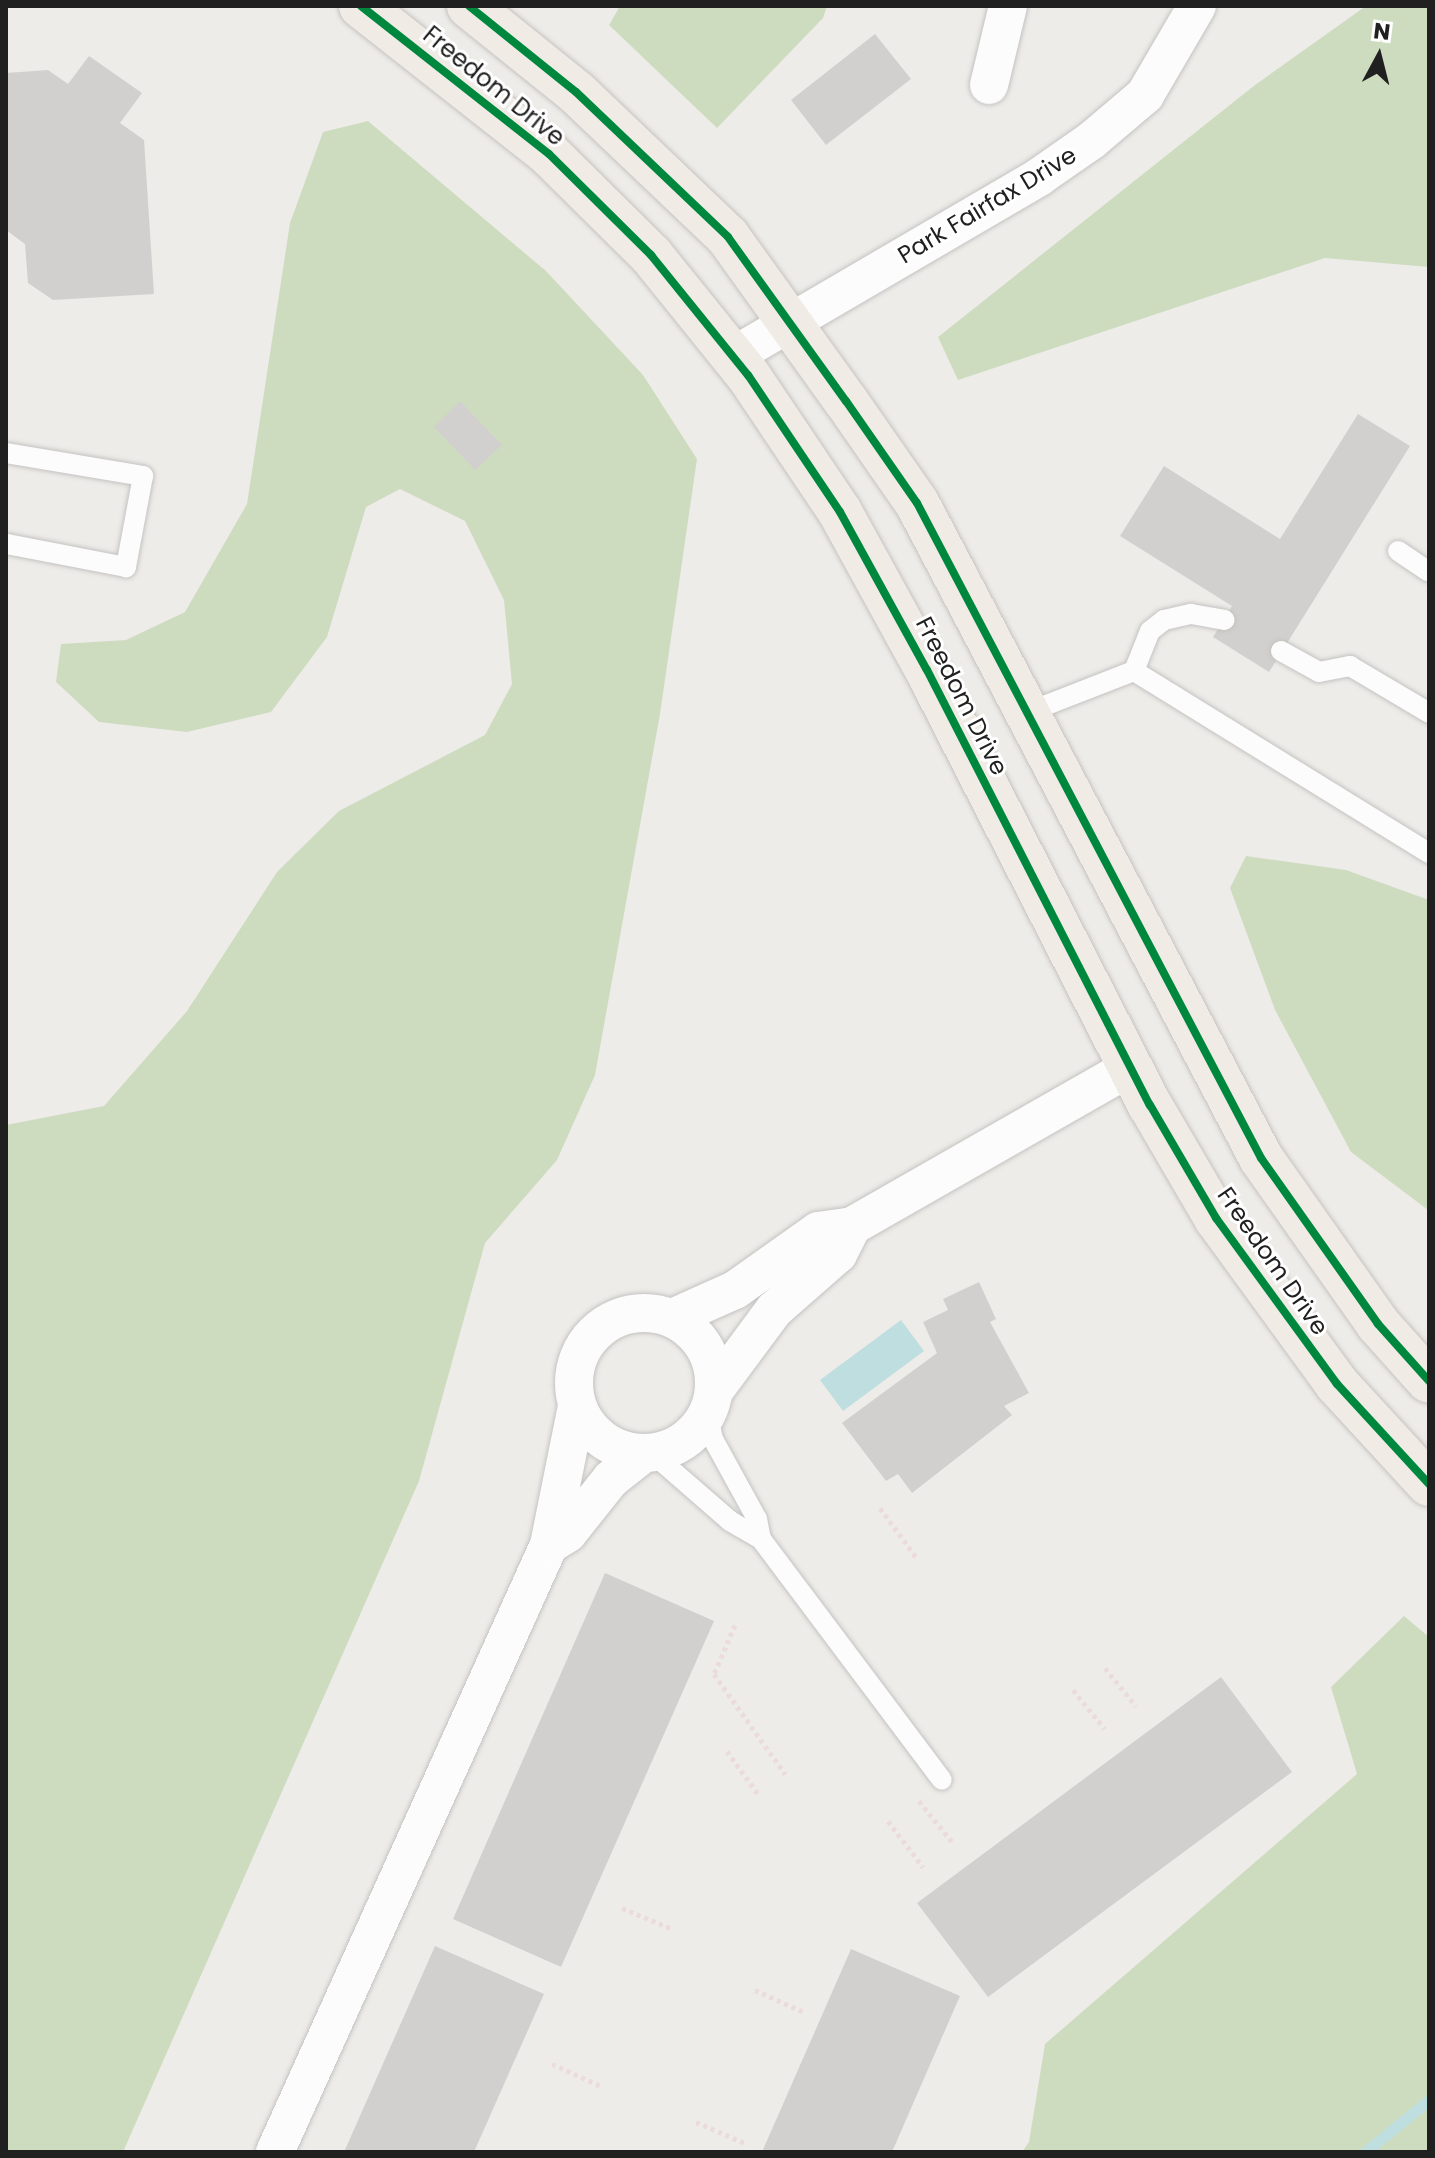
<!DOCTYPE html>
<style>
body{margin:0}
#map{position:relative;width:1435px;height:2158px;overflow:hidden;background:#eeece9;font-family:Poppins,sans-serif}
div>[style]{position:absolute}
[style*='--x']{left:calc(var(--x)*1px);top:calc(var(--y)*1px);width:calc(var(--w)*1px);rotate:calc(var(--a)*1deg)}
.forest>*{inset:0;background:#cddcbf}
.water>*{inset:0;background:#bedee0}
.stream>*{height:11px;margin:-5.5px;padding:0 5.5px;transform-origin:5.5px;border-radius:5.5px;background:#bedee0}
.building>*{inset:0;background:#d2d0ce}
.path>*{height:5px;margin-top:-2.5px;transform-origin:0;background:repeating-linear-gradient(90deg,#ebdbdb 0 4px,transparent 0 8px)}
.roads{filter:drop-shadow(0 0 2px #c4c3c1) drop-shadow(0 0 2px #c4c3c1)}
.lane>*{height:20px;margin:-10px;padding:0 10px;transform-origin:10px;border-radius:10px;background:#fcfcfc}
.street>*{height:38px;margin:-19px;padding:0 19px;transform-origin:19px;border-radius:19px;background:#fcfcfc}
.street>.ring{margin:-19px;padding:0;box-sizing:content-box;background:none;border:38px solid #fcfcfc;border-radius:50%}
.primary>*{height:44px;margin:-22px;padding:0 22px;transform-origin:22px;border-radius:22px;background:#f1ebe6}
.cycleway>*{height:8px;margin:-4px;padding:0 4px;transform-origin:4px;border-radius:4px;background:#00873e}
span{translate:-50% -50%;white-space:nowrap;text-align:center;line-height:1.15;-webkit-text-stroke:6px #fff;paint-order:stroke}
.street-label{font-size:24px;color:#202020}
.frame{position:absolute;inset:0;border:8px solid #202020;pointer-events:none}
.north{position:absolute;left:1339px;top:16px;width:80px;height:80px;-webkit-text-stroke:6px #fff;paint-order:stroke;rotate:7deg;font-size:22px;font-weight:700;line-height:32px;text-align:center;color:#202020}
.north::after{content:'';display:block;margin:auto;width:28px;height:36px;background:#202020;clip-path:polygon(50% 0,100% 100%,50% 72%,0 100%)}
</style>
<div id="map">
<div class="forest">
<div style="clip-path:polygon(620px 6px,827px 6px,823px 18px,717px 128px,609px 25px)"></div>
<div style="clip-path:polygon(1366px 6px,1429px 6px,1429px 267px,1325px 258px,958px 380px,938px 337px,1255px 85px)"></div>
<div style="clip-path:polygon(368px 121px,546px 271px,643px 375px,697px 459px,660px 714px,595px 1075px,557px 1160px,485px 1243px,419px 1481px,123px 2152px,6px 2152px,6px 1125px,104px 1106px,187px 1011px,277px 872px,339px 811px,485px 735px,512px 684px,504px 600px,465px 521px,400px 489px,366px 507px,327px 637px,271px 712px,187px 732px,99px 722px,56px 682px,61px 644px,126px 640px,185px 612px,247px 504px,290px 223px,323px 132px)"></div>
<div style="clip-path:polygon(1246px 856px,1346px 870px,1429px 900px,1428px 1210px,1351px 1152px,1275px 1010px,1230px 888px)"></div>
<div style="clip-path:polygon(1404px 1616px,1429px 1637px,1429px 2152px,1022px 2152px,1029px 2142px,1045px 2044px,1357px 1774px,1331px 1687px)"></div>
</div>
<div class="water">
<div style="clip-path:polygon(901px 1320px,924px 1351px,843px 1411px,820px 1380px)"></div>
</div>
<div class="stream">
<div style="--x:1365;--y:2152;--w:82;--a:-39.1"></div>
</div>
<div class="building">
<div style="clip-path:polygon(875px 34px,911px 79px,826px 145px,791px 100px)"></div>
<div style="clip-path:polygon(89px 56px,142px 93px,120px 123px,144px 140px,154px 294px,53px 300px,28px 283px,25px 244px,6px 230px,6px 73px,48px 70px,68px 84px)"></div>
<div style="clip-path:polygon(460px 401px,502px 445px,475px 470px,434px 427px)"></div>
<div style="clip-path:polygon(1358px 414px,1410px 446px,1269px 672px,1213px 637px,1232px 606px,1120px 536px,1164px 466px,1280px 539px)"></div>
<div style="clip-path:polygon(979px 1282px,996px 1319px,990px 1322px,1029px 1393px,1004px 1406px,1012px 1415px,912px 1493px,898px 1474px,886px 1481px,842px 1423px,937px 1353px,923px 1322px,948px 1310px,943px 1299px)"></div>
<div style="clip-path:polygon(605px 1573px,714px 1621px,561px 1967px,453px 1919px)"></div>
<div style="clip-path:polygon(1221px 1677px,1292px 1772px,988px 1997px,917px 1903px)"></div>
<div style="clip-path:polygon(435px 1946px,544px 1994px,474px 2152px,344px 2152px)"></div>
<div style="clip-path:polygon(851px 1949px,960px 1996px,892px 2152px,762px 2152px)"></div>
</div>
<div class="path">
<div style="--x:880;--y:1508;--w:61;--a:53.7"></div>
<div style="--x:735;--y:1625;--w:53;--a:113.2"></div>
<div style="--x:714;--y:1674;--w:123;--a:54.6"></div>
<div style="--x:1105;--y:1668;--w:49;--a:50.8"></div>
<div style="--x:1073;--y:1690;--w:50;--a:50.6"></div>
<div style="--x:727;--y:1751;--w:53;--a:54.2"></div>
<div style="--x:919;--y:1801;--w:55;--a:50.9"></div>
<div style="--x:888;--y:1821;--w:58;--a:52.7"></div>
<div style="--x:622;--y:1908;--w:52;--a:22.6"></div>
<div style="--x:755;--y:1990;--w:56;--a:24.3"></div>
<div style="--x:552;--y:2064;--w:54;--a:24.2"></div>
<div style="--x:696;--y:2122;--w:56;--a:23.3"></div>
</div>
<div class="roads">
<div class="lane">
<div style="--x:6;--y:453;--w:139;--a:9.5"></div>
<div style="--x:143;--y:476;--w:93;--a:100.6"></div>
<div style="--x:126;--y:567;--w:122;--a:-169.1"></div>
<div style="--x:1398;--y:551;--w:37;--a:34"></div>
<div style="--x:1281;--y:651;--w:43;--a:28.9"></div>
<div style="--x:1319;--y:672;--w:32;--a:-11"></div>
<div style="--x:1350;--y:666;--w:92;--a:30.7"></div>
<div style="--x:1134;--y:671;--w:43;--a:-68.2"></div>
<div style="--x:1150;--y:631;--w:18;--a:-38"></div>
<div style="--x:1164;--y:620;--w:28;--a:-13"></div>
<div style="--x:1191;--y:614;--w:34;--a:10"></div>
<div style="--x:1026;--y:713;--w:116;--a:-21.3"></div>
<div style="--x:1134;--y:671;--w:347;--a:31.7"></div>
<div style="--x:708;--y:1414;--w:25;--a:79"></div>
<div style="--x:713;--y:1439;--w:91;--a:61.2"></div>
<div style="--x:757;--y:1519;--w:20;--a:79"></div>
<div style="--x:653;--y:1454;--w:102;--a:41"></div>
<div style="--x:730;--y:1521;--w:36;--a:30"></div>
<div style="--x:761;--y:1539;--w:301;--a:53.1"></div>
</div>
<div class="street">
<div style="--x:989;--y:85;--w:81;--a:-76.5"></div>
<div style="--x:733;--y:356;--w:355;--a:-30.3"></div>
<div style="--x:1039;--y:177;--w:65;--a:-34.9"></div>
<div style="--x:1092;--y:140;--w:70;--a:-40.3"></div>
<div style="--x:1145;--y:95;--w:103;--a:-59.7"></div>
<div class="ring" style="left:574px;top:1313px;width:102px;height:102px"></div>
<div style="--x:672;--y:1318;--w:69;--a:-24"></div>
<div style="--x:735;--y:1290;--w:102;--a:-35.4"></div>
<div style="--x:818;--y:1231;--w:34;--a:-8"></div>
<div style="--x:852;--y:1226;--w:321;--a:-29.7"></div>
<div style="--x:717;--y:1387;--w:96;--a:-53.5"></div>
<div style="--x:774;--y:1310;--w:85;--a:-41.2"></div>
<div style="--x:838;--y:1254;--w:31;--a:-63"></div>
<div style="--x:549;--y:1545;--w:22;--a:-32"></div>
<div style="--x:568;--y:1533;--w:69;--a:-51.5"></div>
<div style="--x:611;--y:1479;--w:42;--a:-38.2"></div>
<div style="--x:275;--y:2152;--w:666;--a:-65.71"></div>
<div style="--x:549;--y:1545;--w:142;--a:-78.6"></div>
</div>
<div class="primary">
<div style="--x:361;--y:6;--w:239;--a:38.2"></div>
<div style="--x:549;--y:154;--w:144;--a:44.7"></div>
<div style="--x:651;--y:255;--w:154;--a:51.1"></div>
<div style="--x:748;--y:375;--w:165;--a:56.1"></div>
<div style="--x:840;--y:512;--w:180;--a:61.2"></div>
<div style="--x:927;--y:670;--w:489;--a:62.9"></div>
<div style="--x:1150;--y:1105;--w:131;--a:59.7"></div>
<div style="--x:1216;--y:1218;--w:205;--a:53.9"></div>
<div style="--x:1337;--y:1384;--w:136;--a:47.4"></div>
<div style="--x:469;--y:6;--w:137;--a:38.8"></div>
<div style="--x:576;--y:92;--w:210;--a:43.6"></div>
<div style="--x:728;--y:237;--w:202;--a:54.3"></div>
<div style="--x:846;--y:401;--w:124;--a:55.2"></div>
<div style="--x:917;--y:503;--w:740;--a:62.29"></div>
<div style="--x:1261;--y:1158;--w:203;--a:54.8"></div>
<div style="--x:1378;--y:1324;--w:76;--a:48.2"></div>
</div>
</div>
<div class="cycleway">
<div style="--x:361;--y:6;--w:239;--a:38.2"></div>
<div style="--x:549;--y:154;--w:144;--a:44.7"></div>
<div style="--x:651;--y:255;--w:154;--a:51.1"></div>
<div style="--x:748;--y:375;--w:165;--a:56.1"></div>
<div style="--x:840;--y:512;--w:180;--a:61.2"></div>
<div style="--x:927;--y:670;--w:489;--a:62.9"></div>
<div style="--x:1150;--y:1105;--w:131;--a:59.7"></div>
<div style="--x:1216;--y:1218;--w:205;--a:53.9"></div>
<div style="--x:1337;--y:1384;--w:136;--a:47.4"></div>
<div style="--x:469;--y:6;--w:137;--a:38.8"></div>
<div style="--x:576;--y:92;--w:210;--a:43.6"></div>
<div style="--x:728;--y:237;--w:202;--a:54.3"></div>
<div style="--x:846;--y:401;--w:124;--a:55.2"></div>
<div style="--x:917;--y:503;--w:740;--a:62.29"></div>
<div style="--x:1261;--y:1158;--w:203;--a:54.8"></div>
<div style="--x:1378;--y:1324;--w:76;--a:48.2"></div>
</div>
<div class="street-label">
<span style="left:494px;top:86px;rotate:39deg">Freedom Drive</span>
<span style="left:987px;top:205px;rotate:-31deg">Park Fairfax Drive</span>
<span style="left:962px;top:696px;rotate:63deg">Freedom Drive</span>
<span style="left:1273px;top:1261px;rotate:55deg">Freedom Drive</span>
</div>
<div class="frame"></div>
<div class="north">N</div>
</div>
